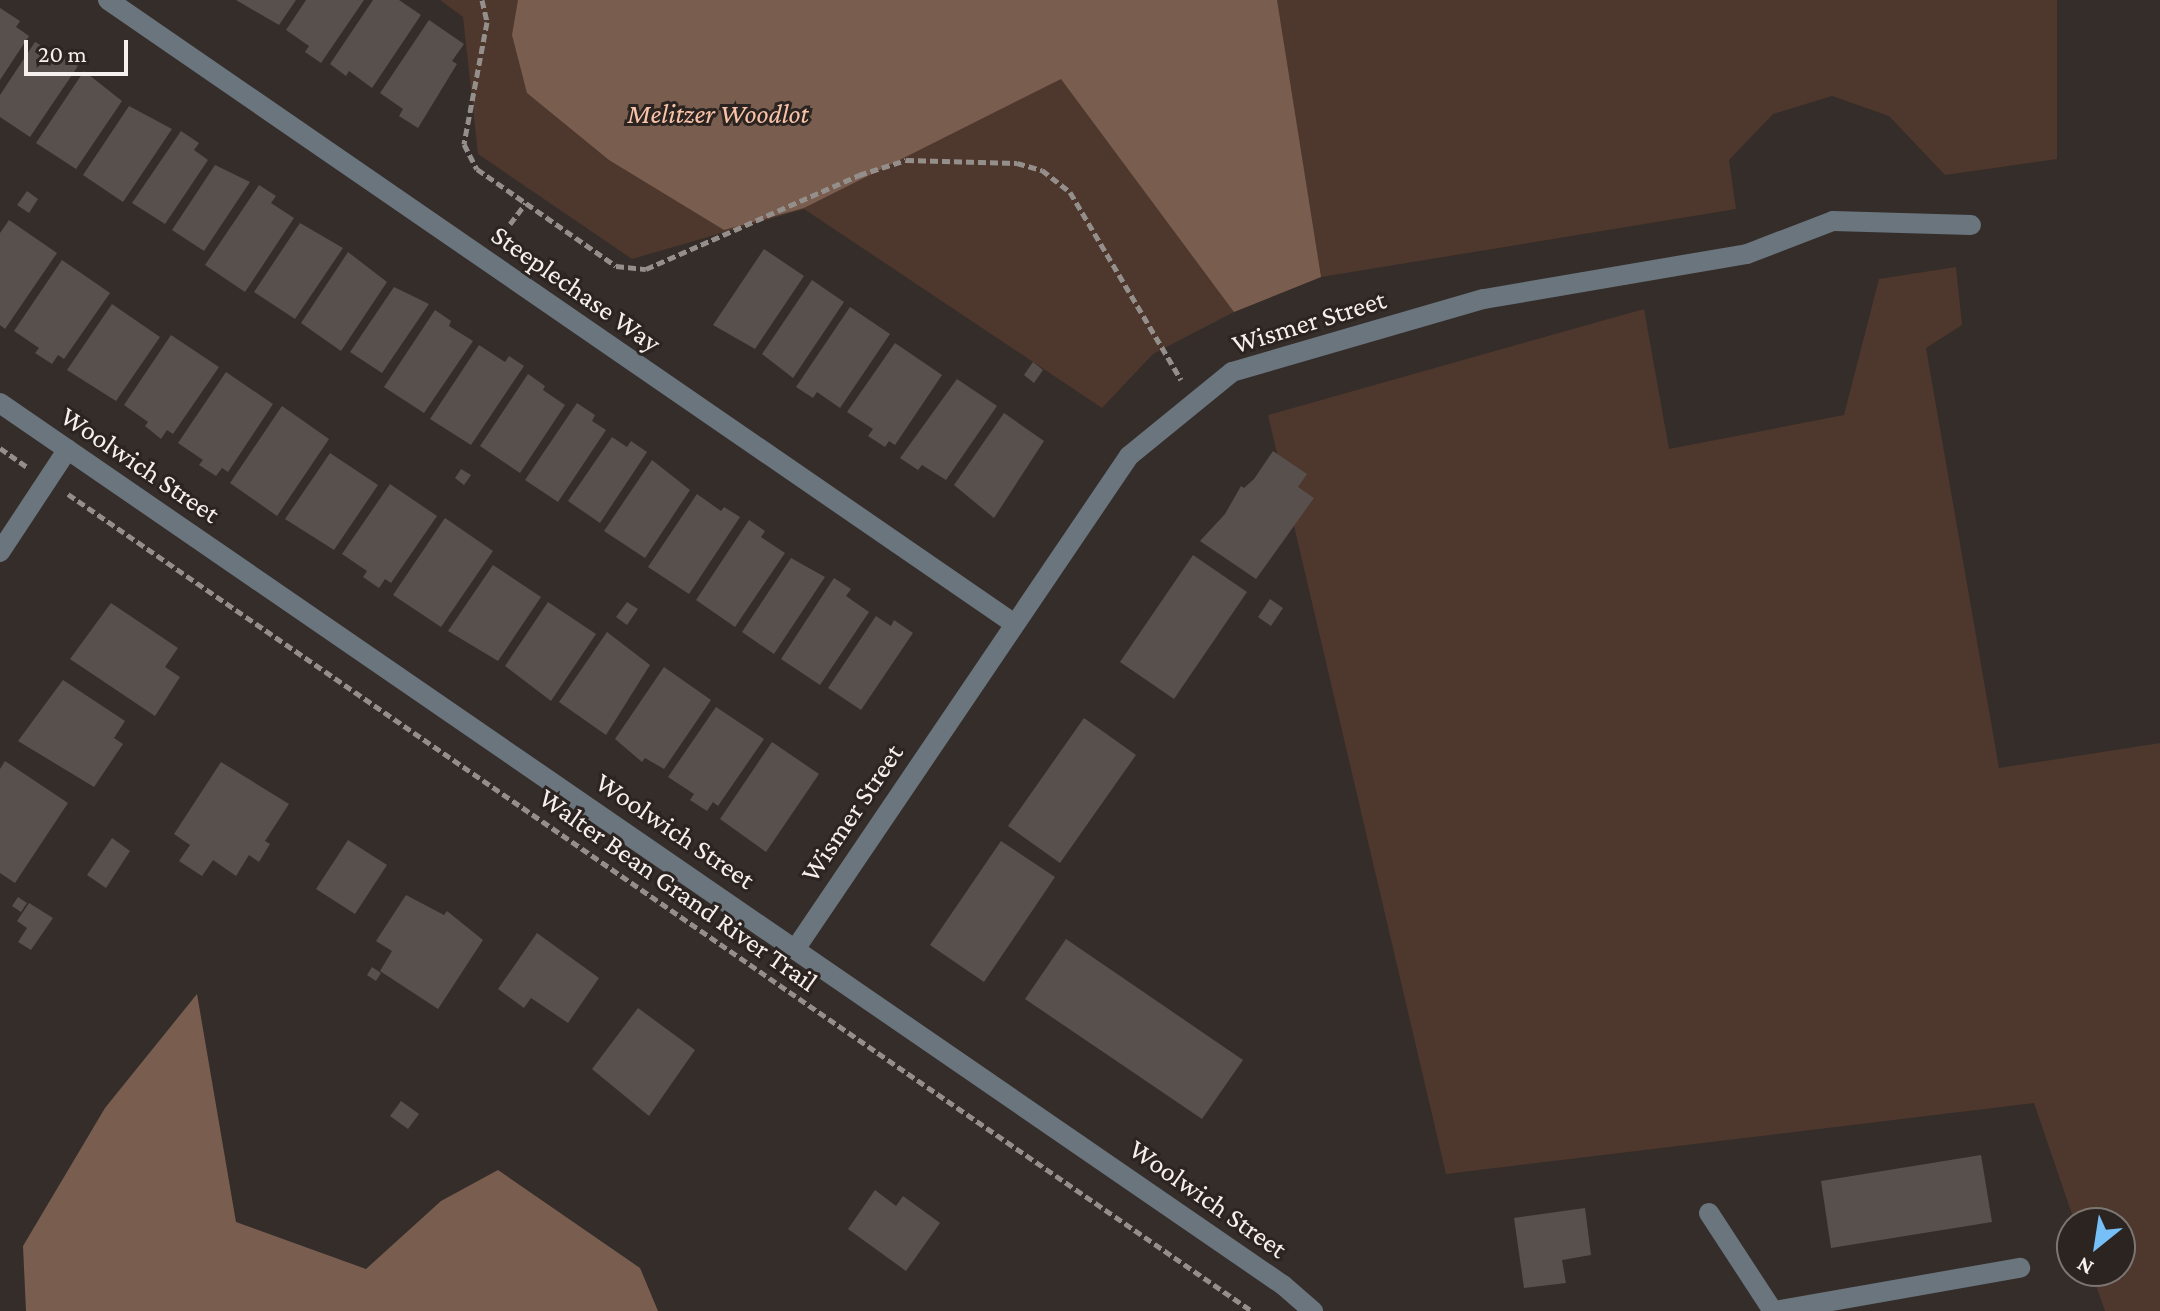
<!DOCTYPE html>
<style>
body{margin:0}
#map{position:relative;width:2160px;height:1311px;overflow:hidden;background:#352d2a;font-family:"Crimson Pro",serif}
div>[style]{position:absolute}
[style*='--x']{left:calc(var(--x)*1px);top:calc(var(--y)*1px);width:calc(var(--w)*1px);rotate:calc(var(--a)*1deg)}
.green>*{inset:0;background:#4e372c}
.forest>*{inset:0;background:#795e50}
.building>*{inset:0;background:#58504c}
.path>*{height:5px;margin-top:-2.5px;transform-origin:0;background:repeating-linear-gradient(90deg,#958f8c 0 8px,transparent 0 12px)}
.minor>*{height:20px;margin:-10px;padding:0 10px;transform-origin:10px;border-radius:10px;background:#6a757d}
span{translate:-50% -50%;white-space:nowrap;text-align:center;line-height:1.15;-webkit-text-stroke:6px #2b2420;paint-order:stroke}
.park-label{font-size:28px;color:#f9c3a9;font-style:italic}
.street-label{font-size:28px;color:#f5f0ee}
.north{position:absolute;left:2056px;top:1207px;width:80px;height:80px;box-sizing:border-box;background:#2b2420;border:2px solid #7c7672;border-radius:50%;rotate:210deg;font-size:22px;font-weight:700;line-height:32px;text-align:center;color:#f5f0ee}
.north::after{content:'';display:block;margin:auto;width:28px;height:36px;background:#76c0f7;clip-path:polygon(50% 0,100% 100%,50% 72%,0 100%)}
.scale{position:absolute;left:24px;top:40px;width:104px;height:36px;box-sizing:border-box;border:4px solid #f5f0ee;border-top:0;padding-left:10px;font-size:24px;line-height:28px;white-space:nowrap;color:#f5f0ee;-webkit-text-stroke:6px #2b2420;paint-order:stroke}
</style>
<div id="map">
<div class="green">
<div style="clip-path:polygon(440px 0,2057px 0,2057px 159px,1945px 175px,1889px 116px,1832px 96px,1773px 114px,1729px 160px,1736px 209px,1321px 277px,1234px 312px,1153px 354px,1102px 408px,804px 209px,632px 259px,478px 154px,463px 17px)"></div>
<div style="clip-path:polygon(1956px 267px,1962px 325px,1926px 348px,1999px 768px,2160px 743px,2160px 1311px,2105px 1311px,2091px 1271px,2120px 1271px,2120px 1223px,2075px 1223px,2034px 1103px,1446px 1174px,1268px 415px,1644px 309px,1669px 449px,1844px 415px,1879px 279px)"></div>
</div>
<div class="forest">
<div style="clip-path:polygon(518px 0,1277px 0,1321px 277px,1234px 312px,1061px 79px,804px 208px,724px 230px,609px 160px,527px 93px,512px 35px)"></div>
<div style="clip-path:polygon(197px 994px,236px 1222px,366px 1269px,441px 1201px,498px 1170px,640px 1268px,658px 1311px,26px 1311px,23px 1246px,105px 1108px)"></div>
</div>
<div class="building">
<div style="clip-path:polygon(236px 0,296px 0,279px 25px)"></div>
<div style="clip-path:polygon(306px 0,364px 0,321px 63px,305px 52px,309px 46px,286px 30px)"></div>
<div style="clip-path:polygon(373px 0,399px 0,421px 15px,372px 88px,349px 71px,346px 76px,330px 64px)"></div>
<div style="clip-path:polygon(0 8px,20px 21px,16px 27px,29px 36px,0 80px)"></div>
<div style="clip-path:polygon(429px 20px,464px 44px,452px 61px,457px 64px,418px 128px,399px 116px,403px 109px,380px 93px)"></div>
<div style="clip-path:polygon(35px 42px,78px 66px,30px 137px,0 117px,0 95px)"></div>
<div style="clip-path:polygon(84px 71px,122px 101px,76px 169px,36px 143px)"></div>
<div style="clip-path:polygon(129px 106px,172px 129px,123px 202px,83px 175px)"></div>
<div style="clip-path:polygon(181px 131px,199px 143px,194px 150px,208px 160px,165px 224px,132px 203px)"></div>
<div style="clip-path:polygon(215px 165px,250px 182px,204px 251px,172px 230px)"></div>
<div style="clip-path:polygon(259px 185px,276px 196px,271px 203px,294px 218px,245px 292px,205px 265px)"></div>
<div style="clip-path:polygon(27px 191px,38px 199px,29px 213px,17px 205px)"></div>
<div style="clip-path:polygon(9px 220px,57px 253px,5px 329px,0 325px,0 233px)"></div>
<div style="clip-path:polygon(300px 223px,343px 248px,295px 319px,254px 292px)"></div>
<div style="clip-path:polygon(764px 249px,804px 276px,755px 349px,713px 325px)"></div>
<div style="clip-path:polygon(348px 252px,387px 282px,341px 351px,301px 323px)"></div>
<div style="clip-path:polygon(62px 260px,110px 293px,64px 359px,58px 355px,52px 364px,35px 353px,39px 348px,14px 331px)"></div>
<div style="clip-path:polygon(812px 280px,844px 302px,793px 378px,762px 354px)"></div>
<div style="clip-path:polygon(394px 287px,429px 304px,382px 373px,350px 352px)"></div>
<div style="clip-path:polygon(112px 304px,160px 337px,116px 401px,67px 370px)"></div>
<div style="clip-path:polygon(850px 307px,890px 334px,840px 408px,817px 392px,813px 398px,796px 387px)"></div>
<div style="clip-path:polygon(435px 310px,451px 321px,449px 326px,473px 341px,424px 413px,384px 387px)"></div>
<div style="clip-path:polygon(171px 335px,219px 367px,173px 434px,167px 430px,161px 439px,145px 426px,148px 422px,124px 405px)"></div>
<div style="clip-path:polygon(895px 343px,942px 375px,895px 445px,889px 441px,885px 447px,868px 436px,873px 429px,847px 412px)"></div>
<div style="clip-path:polygon(479px 345px,505px 362px,509px 356px,524px 366px,471px 445px,430px 419px)"></div>
<div style="clip-path:polygon(1033px 362px,1043px 370px,1034px 383px,1024px 375px)"></div>
<div style="clip-path:polygon(226px 372px,273px 404px,228px 472px,222px 468px,216px 476px,199px 465px,203px 460px,178px 443px)"></div>
<div style="clip-path:polygon(528px 374px,545px 386px,543px 390px,565px 405px,520px 473px,480px 446px)"></div>
<div style="clip-path:polygon(957px 379px,997px 406px,946px 480px,922px 465px,918px 470px,900px 458px)"></div>
<div style="clip-path:polygon(577px 403px,595px 415px,592px 421px,606px 430px,558px 502px,525px 480px)"></div>
<div style="clip-path:polygon(282px 406px,329px 439px,277px 516px,230px 483px)"></div>
<div style="clip-path:polygon(1004px 413px,1044px 441px,994px 518px,954px 485px)"></div>
<div style="clip-path:polygon(612px 437px,627px 447px,631px 441px,647px 452px,600px 523px,568px 501px)"></div>
<div style="clip-path:polygon(1273px 451px,1307px 474px,1298px 487px,1314px 498px,1256px 579px,1200px 541px,1225px 514px,1241px 486px,1244px 488px,1254px 479px)"></div>
<div style="clip-path:polygon(330px 453px,378px 485px,334px 550px,285px 519px)"></div>
<div style="clip-path:polygon(652px 460px,690px 490px,645px 558px,604px 531px)"></div>
<div style="clip-path:polygon(461px 469px,471px 475px,464px 485px,455px 478px)"></div>
<div style="clip-path:polygon(390px 484px,437px 516px,391px 583px,385px 579px,379px 588px,363px 577px,367px 571px,342px 554px)"></div>
<div style="clip-path:polygon(697px 494px,721px 511px,724px 507px,740px 517px,689px 594px,648px 567px)"></div>
<div style="clip-path:polygon(445px 518px,493px 551px,441px 627px,393px 595px)"></div>
<div style="clip-path:polygon(749px 520px,765px 531px,761px 537px,785px 553px,735px 627px,696px 600px)"></div>
<div style="clip-path:polygon(1193px 555px,1247px 592px,1174px 699px,1120px 662px)"></div>
<div style="clip-path:polygon(791px 558px,825px 577px,774px 654px,742px 632px)"></div>
<div style="clip-path:polygon(493px 565px,541px 597px,498px 661px,448px 631px)"></div>
<div style="clip-path:polygon(834px 578px,851px 589px,846px 596px,869px 612px,820px 685px,781px 659px)"></div>
<div style="clip-path:polygon(1270px 599px,1283px 608px,1271px 626px,1258px 617px)"></div>
<div style="clip-path:polygon(548px 602px,596px 634px,551px 701px,505px 666px)"></div>
<div style="clip-path:polygon(627px 602px,638px 609px,627px 625px,616px 617px)"></div>
<div style="clip-path:polygon(111px 603px,178px 648px,165px 667px,180px 677px,155px 716px,70px 659px)"></div>
<div style="clip-path:polygon(876px 616px,891px 626px,894px 620px,913px 633px,861px 710px,828px 688px)"></div>
<div style="clip-path:polygon(607px 632px,650px 665px,606px 735px,559px 702px)"></div>
<div style="clip-path:polygon(664px 667px,711px 700px,664px 769px,645px 758px,642px 762px,615px 739px)"></div>
<div style="clip-path:polygon(63px 680px,125px 721px,114px 738px,123px 744px,94px 787px,18px 741px)"></div>
<div style="clip-path:polygon(716px 707px,764px 739px,718px 806px,713px 802px,707px 811px,690px 800px,694px 794px,668px 777px)"></div>
<div style="clip-path:polygon(1084px 718px,1136px 755px,1060px 863px,1008px 826px)"></div>
<div style="clip-path:polygon(772px 742px,819px 774px,766px 852px,720px 819px)"></div>
<div style="clip-path:polygon(5px 761px,68px 803px,15px 883px,0 873px,0 769px)"></div>
<div style="clip-path:polygon(221px 762px,289px 804px,265px 841px,270px 844px,259px 862px,249px 855px,236px 876px,213px 860px,202px 876px,179px 861px,190px 845px,174px 834px)"></div>
<div style="clip-path:polygon(112px 838px,130px 851px,106px 888px,87px 875px)"></div>
<div style="clip-path:polygon(348px 840px,387px 865px,355px 914px,316px 889px)"></div>
<div style="clip-path:polygon(1001px 841px,1055px 877px,984px 982px,930px 945px)"></div>
<div style="clip-path:polygon(406px 895px,444px 915px,447px 911px,483px 940px,438px 1009px,380px 971px,392px 951px,376px 941px)"></div>
<div style="clip-path:polygon(18px 897px,27px 903px,21px 912px,12px 906px)"></div>
<div style="clip-path:polygon(29px 903px,53px 918px,31px 950px,18px 942px,27px 928px,17px 921px)"></div>
<div style="clip-path:polygon(537px 933px,599px 978px,568px 1023px,531px 998px,524px 1008px,498px 989px)"></div>
<div style="clip-path:polygon(1066px 939px,1243px 1060px,1202px 1119px,1025px 999px)"></div>
<div style="clip-path:polygon(372px 967px,381px 973px,376px 981px,367px 975px)"></div>
<div style="clip-path:polygon(638px 1008px,695px 1050px,649px 1116px,592px 1069px)"></div>
<div style="clip-path:polygon(401px 1101px,419px 1114px,408px 1129px,390px 1116px)"></div>
<div style="clip-path:polygon(1981px 1155px,1992px 1222px,1831px 1248px,1821px 1181px)"></div>
<div style="clip-path:polygon(875px 1190px,896px 1206px,903px 1196px,940px 1223px,906px 1271px,848px 1229px)"></div>
<div style="clip-path:polygon(1585px 1208px,1591px 1255px,1562px 1260px,1566px 1283px,1524px 1288px,1514px 1218px)"></div>
</div>
<div class="path">
<div style="--x:482;--y:0;--w:23;--a:77"></div>
<div style="--x:487;--y:22;--w:124;--a:100.7"></div>
<div style="--x:464;--y:144;--w:28;--a:63"></div>
<div style="--x:477;--y:169;--w:169;--a:34.9"></div>
<div style="--x:616;--y:266;--w:30;--a:6"></div>
<div style="--x:646;--y:269;--w:233;--a:-23.8"></div>
<div style="--x:859;--y:175;--w:49;--a:-17.7"></div>
<div style="--x:906;--y:160;--w:111;--a:1.5"></div>
<div style="--x:1017;--y:163;--w:26;--a:16"></div>
<div style="--x:1042;--y:170;--w:36;--a:38"></div>
<div style="--x:1070;--y:192;--w:218;--a:59.4"></div>
<div style="--x:510;--y:224;--w:26;--a:-53"></div>
<div style="--x:0;--y:448;--w:32;--a:35"></div>
<div style="--x:68;--y:494;--w:1439;--a:34.61"></div>
</div>
<div class="minor">
<div style="--x:108;--y:0;--w:1099;--a:34.54"></div>
<div style="--x:0;--y:403;--w:1557;--a:34.51"></div>
<div style="--x:1283;--y:1285;--w:40;--a:41"></div>
<div style="--x:0;--y:552;--w:123;--a:-56.6"></div>
<div style="--x:796;--y:948;--w:594;--a:-55.91"></div>
<div style="--x:1129;--y:456;--w:133;--a:-39.2"></div>
<div style="--x:1232;--y:372;--w:262;--a:-16.2"></div>
<div style="--x:1484;--y:299;--w:267;--a:-9.7"></div>
<div style="--x:1747;--y:254;--w:92;--a:-21"></div>
<div style="--x:1833;--y:221;--w:138;--a:1.7"></div>
<div style="--x:1709;--y:1213;--w:117;--a:56.9"></div>
<div style="--x:1775;--y:1311;--w:249;--a:-10"></div>
</div>
<div class="park-label">
<span style="left:718px;top:114px">Melitzer Woodlot</span>
</div>
<div class="street-label">
<span style="left:576px;top:289px;rotate:35deg">Steeplechase Way</span>
<span style="left:1309px;top:322px;rotate:-17deg">Wismer Street</span>
<span style="left:140px;top:465px;rotate:34deg">Woolwich Street</span>
<span style="left:852px;top:813px;rotate:-56deg">Wismer Street</span>
<span style="left:675px;top:831px;rotate:34deg">Woolwich Street</span>
<span style="left:678px;top:890px;rotate:35deg">Walter Bean Grand River Trail</span>
<span style="left:1208px;top:1199px;rotate:35deg">Woolwich Street</span>
</div>
<div class="north">N</div>
<div class="scale">20 m</div>
</div>
